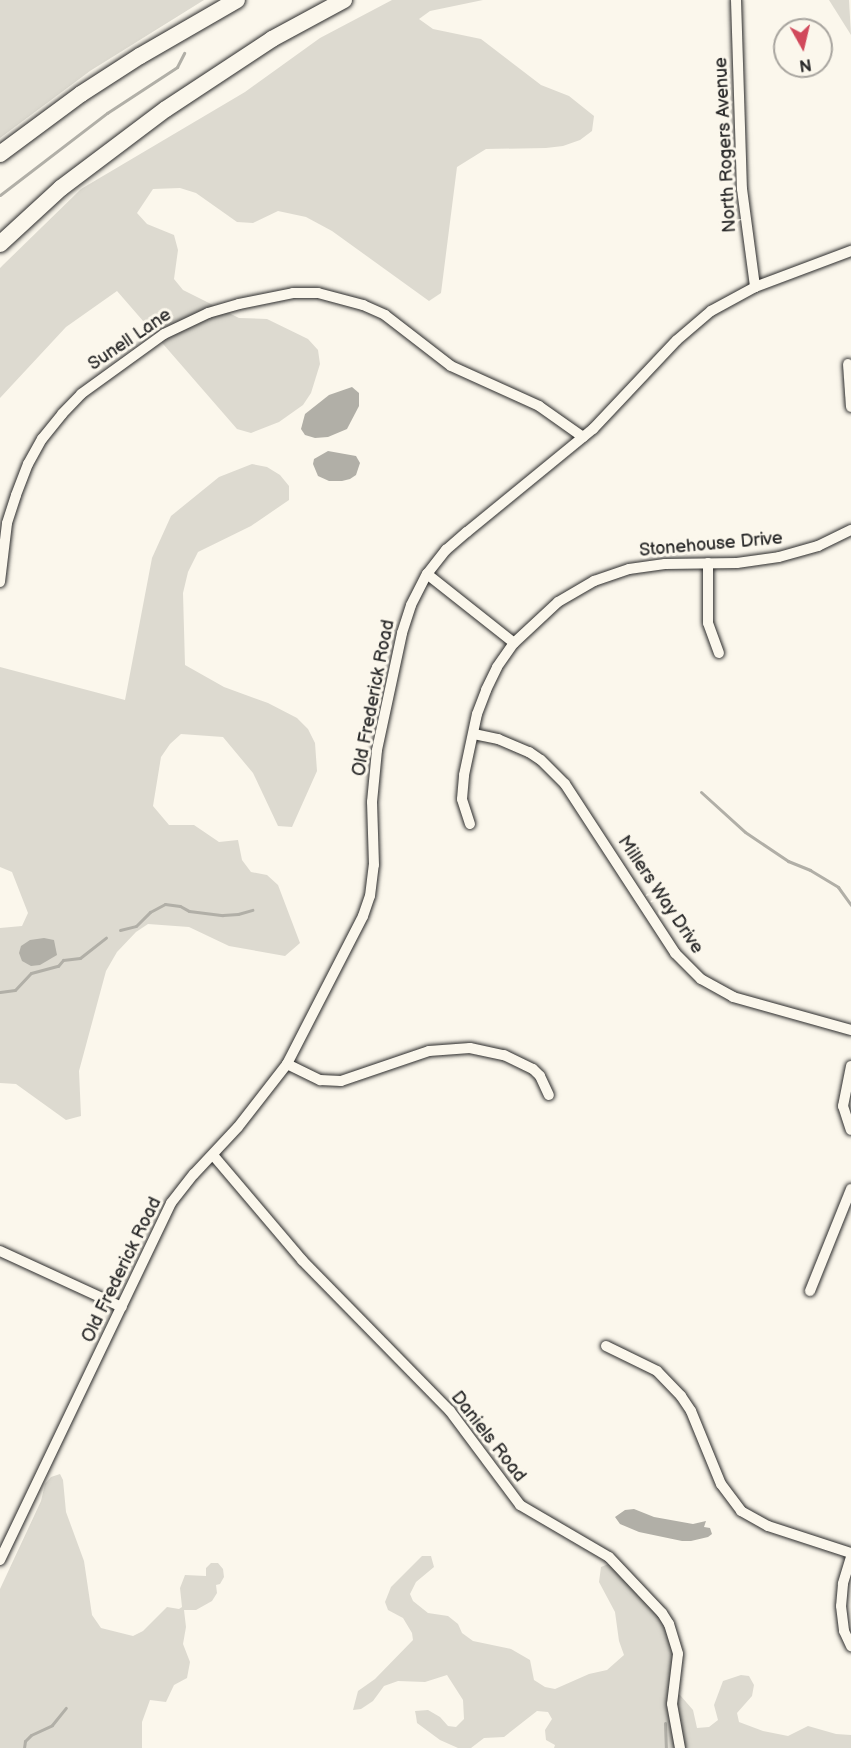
<!DOCTYPE html>
<style>
body{margin:0}
#map{position:relative;width:851px;height:1748px;overflow:hidden;background:#fbf7ec;font-family:"Balsamiq Sans",sans-serif}
div>[style]{position:absolute}
[style*='--x']{left:calc(var(--x)*1px);top:calc(var(--y)*1px);width:calc(var(--w)*1px);rotate:calc(var(--a)*1deg)}
.green>*{inset:0;background:#dddad0}
.water>*{inset:0;background:#b1afa7}
.stream>*{height:3px;margin:-1.5px;padding:0 1.5px;transform-origin:1.5px;border-radius:1.5px;background:#b1afa7}
.roads{filter:drop-shadow(0 0 2px #2b2b2b) drop-shadow(0 0 2px #2b2b2b)}
.minor>*{height:10px;margin:-5px;padding:0 5px;transform-origin:5px;border-radius:5px;background:#fbf7ec}
.highway>*{height:16px;margin:-8px;padding:0 8px;transform-origin:8px;border-radius:8px;background:#fbf7ec}
span{translate:-50% -50%;white-space:nowrap;text-align:center;line-height:1.15;-webkit-text-stroke:6px #fbf7ec;paint-order:stroke}
.street-label{font-size:18px;color:#2b2b2b}
.north{position:absolute;left:773px;top:18px;width:60px;height:60px;box-sizing:border-box;background:#fbf7ec;border:2px solid #a8a59f;border-radius:50%;rotate:172deg;font-size:16px;font-weight:700;line-height:24px;text-align:center;color:#2b2b2b}
.north::after{content:'';display:block;margin:auto;width:21px;height:27px;background:#d1495b;clip-path:polygon(50% 0,100% 100%,50% 72%,0 100%)}
</style>
<div id="map">
<div class="green">
<div style="clip-path:polygon(0 0,204px 0,90px 71px,0 138px)"></div>
<div style="clip-path:polygon(392px 0,483px 0,430px 11px,419px 19px,433px 29px,481px 39px,541px 85px,569px 96px,594px 116px,592px 131px,580px 140px,563px 146px,546px 148px,486px 149px,457px 167px,441px 293px,429px 301px,332px 231px,306px 217px,278px 211px,253px 223px,237px 222px,196px 193px,180px 188px,153px 189px,137px 213px,147px 224px,174px 235px,178px 250px,174px 279px,183px 290px,239px 318px,267px 319px,308px 339px,318px 350px,320px 364px,311px 393px,303px 405px,279px 422px,251px 433px,237px 429px,117px 291px,66px 327px,0 398px,0 268px,3px 265px,81px 189px,245px 92px,320px 38px)"></div>
<div style="clip-path:polygon(829px 0,849px 0,851px 35px)"></div>
<div style="clip-path:polygon(252px 464px,267px 467px,280px 475px,289px 486px,289px 500px,251px 526px,198px 552px,188px 572px,183px 593px,185px 665px,224px 687px,268px 703px,297px 718px,308px 729px,315px 743px,317px 771px,292px 827px,278px 826px,253px 773px,223px 737px,181px 734px,170px 744px,161px 757px,153px 806px,169px 825px,194px 825px,219px 842px,238px 840px,242px 860px,251px 872px,267px 875px,278px 885px,300px 943px,285px 956px,229px 946px,189px 927px,148px 924px,136px 932px,117px 952px,106px 971px,79px 1071px,81px 1116px,66px 1120px,16px 1084px,0 1083px,0 928px,22px 926px,28px 913px,12px 872px,0 867px,0 667px,125px 700px,152px 558px,171px 516px,219px 477px)"></div>
<div style="clip-path:polygon(60px 1474px,63px 1480px,66px 1512px,84px 1561px,92px 1615px,101px 1628px,133px 1636px,143px 1631px,167px 1607px,179px 1609px,182px 1607px,180px 1588px,185px 1575px,206px 1576px,206px 1568px,211px 1563px,218px 1563px,223px 1569px,224px 1577px,220px 1584px,216px 1585px,217px 1593px,212px 1601px,196px 1610px,184px 1610px,186px 1627px,183px 1644px,190px 1662px,187px 1678px,174px 1685px,166px 1702px,150px 1700px,142px 1722px,142px 1748px,0 1748px,0 1589px,41px 1501px,45px 1484px,51px 1477px)"></div>
<div style="clip-path:polygon(422px 1556px,431px 1556px,434px 1567px,416px 1582px,410px 1594px,413px 1601px,428px 1613px,448px 1616px,458px 1624px,462px 1633px,473px 1641px,511px 1649px,530px 1660px,534px 1680px,545px 1687px,555px 1689px,589px 1674px,607px 1670px,624px 1655px,619px 1641px,615px 1612px,599px 1582px,601px 1567px,611px 1563px,653px 1607px,663px 1624px,674px 1652px,669px 1688px,680px 1695px,693px 1710px,697px 1728px,709px 1727px,718px 1720px,714px 1705px,723px 1681px,741px 1675px,749px 1676px,754px 1685px,752px 1696px,737px 1713px,739px 1722px,763px 1731px,788px 1736px,808px 1726px,836px 1734px,851px 1735px,851px 1748px,554px 1748px,555px 1745px,546px 1740px,545px 1730px,552px 1719px,548px 1712px,537px 1711px,504px 1737px,484px 1738px,471px 1748px,458px 1748px,440px 1740px,417px 1723px,416px 1716px,415px 1711px,428px 1710px,440px 1717px,448px 1726px,456px 1727px,464px 1719px,463px 1700px,447px 1675px,425px 1682px,398px 1681px,384px 1686px,373px 1701px,361px 1709px,353px 1710px,358px 1691px,375px 1679px,413px 1640px,412px 1633px,403px 1618px,388px 1610px,385px 1602px,391px 1587px)"></div>
</div>
<div class="water">
<div style="clip-path:polygon(352px 387px,359px 393px,359px 406px,347px 429px,328px 437px,315px 438px,305px 435px,301px 429px,305px 414px,329px 395px)"></div>
<div style="clip-path:polygon(328px 451px,356px 456px,360px 463px,356px 475px,350px 479px,342px 481px,329px 481px,318px 476px,313px 464px,314px 459px)"></div>
<div style="clip-path:polygon(44px 938px,54px 940px,57px 955px,40px 965px,31px 966px,22px 961px,19px 953px,21px 946px,30px 940px)"></div>
<div style="clip-path:polygon(634px 1509px,654px 1517px,693px 1524px,706px 1521px,704px 1527px,710px 1528px,712px 1534px,708px 1537px,691px 1541px,682px 1541px,639px 1532px,620px 1524px,615px 1517px,625px 1510px)"></div>
</div>
<div class="stream">
<div style="--x:0;--y:195;--w:135;--a:-37.5"></div>
<div style="--x:107;--y:113;--w:84;--a:-33.3"></div>
<div style="--x:177;--y:67;--w:16;--a:-63"></div>
<div style="--x:701;--y:792;--w:59;--a:42.3"></div>
<div style="--x:745;--y:832;--w:52;--a:34"></div>
<div style="--x:788;--y:861;--w:24;--a:22"></div>
<div style="--x:810;--y:870;--w:33;--a:31"></div>
<div style="--x:838;--y:887;--w:22;--a:54"></div>
<div style="--x:120;--y:930;--w:16;--a:-14"></div>
<div style="--x:136;--y:926;--w:20;--a:-45"></div>
<div style="--x:150;--y:912;--w:17;--a:-28"></div>
<div style="--x:165;--y:904;--w:15;--a:8"></div>
<div style="--x:180;--y:906;--w:10;--a:29"></div>
<div style="--x:189;--y:911;--w:34;--a:7"></div>
<div style="--x:223;--y:915;--w:15;--a:-4"></div>
<div style="--x:238;--y:914;--w:15;--a:-16"></div>
<div style="--x:0;--y:992;--w:15;--a:-8"></div>
<div style="--x:15;--y:990;--w:23;--a:-47"></div>
<div style="--x:31;--y:973;--w:28;--a:-15"></div>
<div style="--x:58;--y:966;--w:8;--a:-50"></div>
<div style="--x:63;--y:960;--w:17;--a:-7"></div>
<div style="--x:80;--y:958;--w:33;--a:-38"></div>
<div style="--x:665;--y:1723;--w:25;--a:88"></div>
<div style="--x:24;--y:1748;--w:7;--a:-82"></div>
<div style="--x:25;--y:1741;--w:8;--a:-45"></div>
<div style="--x:31;--y:1735;--w:23;--a:-25"></div>
<div style="--x:52;--y:1725;--w:22;--a:-51"></div>
</div>
<div class="roads">
<div class="minor">
<div style="--x:736;--y:0;--w:189;--a:88.2"></div>
<div style="--x:742;--y:189;--w:99;--a:82.4"></div>
<div style="--x:848;--y:364;--w:43;--a:86"></div>
<div style="--x:708;--y:563;--w:60;--a:90"></div>
<div style="--x:708;--y:623;--w:32;--a:70"></div>
<div style="--x:427;--y:574;--w:111;--a:38.4"></div>
<div style="--x:0;--y:582;--w:59;--a:-83.2"></div>
<div style="--x:7;--y:523;--w:29;--a:-72"></div>
<div style="--x:16;--y:495;--w:33;--a:-69"></div>
<div style="--x:28;--y:464;--w:29;--a:-61"></div>
<div style="--x:42;--y:439;--w:32;--a:-51"></div>
<div style="--x:62;--y:414;--w:28;--a:-46"></div>
<div style="--x:81;--y:394;--w:102;--a:-35.9"></div>
<div style="--x:164;--y:334;--w:49;--a:-25.5"></div>
<div style="--x:208;--y:313;--w:32;--a:-16"></div>
<div style="--x:239;--y:304;--w:55;--a:-11.5"></div>
<div style="--x:293;--y:293;--w:25;--a:0"></div>
<div style="--x:318;--y:293;--w:47;--a:14.9"></div>
<div style="--x:363;--y:305;--w:24;--a:24"></div>
<div style="--x:385;--y:315;--w:83;--a:37.7"></div>
<div style="--x:451;--y:366;--w:97;--a:24.4"></div>
<div style="--x:539;--y:406;--w:54;--a:35.2"></div>
<div style="--x:474;--y:734;--w:25;--a:12"></div>
<div style="--x:498;--y:739;--w:34;--a:23"></div>
<div style="--x:529;--y:752;--w:14;--a:34"></div>
<div style="--x:541;--y:760;--w:34;--a:45"></div>
<div style="--x:565;--y:784;--w:202;--a:56.9"></div>
<div style="--x:675;--y:953;--w:37;--a:45"></div>
<div style="--x:701;--y:979;--w:37;--a:29"></div>
<div style="--x:733;--y:997;--w:123;--a:15.6"></div>
<div style="--x:470;--y:824;--w:26;--a:-108"></div>
<div style="--x:462;--y:799;--w:24;--a:-85"></div>
<div style="--x:464;--y:775;--w:62;--a:-78"></div>
<div style="--x:477;--y:714;--w:26;--a:-69"></div>
<div style="--x:486;--y:690;--w:25;--a:-64"></div>
<div style="--x:497;--y:667;--w:29;--a:-55"></div>
<div style="--x:514;--y:643;--w:60;--a:-43"></div>
<div style="--x:558;--y:602;--w:42;--a:-30.3"></div>
<div style="--x:594;--y:581;--w:37;--a:-19"></div>
<div style="--x:629;--y:569;--w:36;--a:-8"></div>
<div style="--x:665;--y:564;--w:72;--a:-0.8"></div>
<div style="--x:737;--y:563;--w:42;--a:-8.1"></div>
<div style="--x:779;--y:557;--w:41;--a:-15.8"></div>
<div style="--x:818;--y:546;--w:37;--a:-26"></div>
<div style="--x:287;--y:1064;--w:37;--a:26"></div>
<div style="--x:320;--y:1080;--w:21;--a:3"></div>
<div style="--x:341;--y:1081;--w:93;--a:-18.8"></div>
<div style="--x:429;--y:1051;--w:41;--a:-4.2"></div>
<div style="--x:470;--y:1048;--w:35;--a:12"></div>
<div style="--x:504;--y:1055;--w:32;--a:26"></div>
<div style="--x:533;--y:1069;--w:10;--a:45"></div>
<div style="--x:540;--y:1076;--w:21;--a:65"></div>
<div style="--x:851;--y:1066;--w:41;--a:101.3"></div>
<div style="--x:843;--y:1106;--w:25;--a:72"></div>
<div style="--x:213;--y:1155;--w:138;--a:49.7"></div>
<div style="--x:302;--y:1260;--w:211;--a:45.6"></div>
<div style="--x:450;--y:1411;--w:117;--a:53.3"></div>
<div style="--x:520;--y:1505;--w:103;--a:30.3"></div>
<div style="--x:609;--y:1557;--w:77;--a:46.6"></div>
<div style="--x:662;--y:1613;--w:13;--a:58"></div>
<div style="--x:669;--y:1624;--w:31;--a:73"></div>
<div style="--x:678;--y:1654;--w:50;--a:96.8"></div>
<div style="--x:672;--y:1704;--w:45;--a:79.7"></div>
<div style="--x:0;--y:1251;--w:134;--a:24.7"></div>
<div style="--x:810;--y:1291;--w:110;--a:-68.1"></div>
<div style="--x:606;--y:1346;--w:57;--a:26.1"></div>
<div style="--x:657;--y:1371;--w:35;--a:46"></div>
<div style="--x:681;--y:1396;--w:18;--a:56"></div>
<div style="--x:691;--y:1411;--w:79;--a:67.7"></div>
<div style="--x:721;--y:1484;--w:34;--a:53"></div>
<div style="--x:741;--y:1511;--w:31;--a:29"></div>
<div style="--x:768;--y:1526;--w:87;--a:18"></div>
<div style="--x:851;--y:1557;--w:28;--a:107"></div>
<div style="--x:843;--y:1584;--w:22;--a:95"></div>
<div style="--x:841;--y:1606;--w:25;--a:83"></div>
<div style="--x:844;--y:1631;--w:17;--a:65"></div>
<div style="--x:0;--y:1560;--w:396;--a:-64.4"></div>
<div style="--x:171;--y:1203;--w:37;--a:-52"></div>
<div style="--x:194;--y:1174;--w:64;--a:-46.9"></div>
<div style="--x:238;--y:1127;--w:80;--a:-52.1"></div>
<div style="--x:287;--y:1064;--w:166;--a:-62.8"></div>
<div style="--x:363;--y:916;--w:21;--a:-71"></div>
<div style="--x:370;--y:896;--w:31;--a:-83"></div>
<div style="--x:374;--y:865;--w:63;--a:-91.8"></div>
<div style="--x:372;--y:802;--w:52;--a:-84.5"></div>
<div style="--x:377;--y:750;--w:120;--a:-77.9"></div>
<div style="--x:402;--y:633;--w:29;--a:-72"></div>
<div style="--x:411;--y:605;--w:35;--a:-63"></div>
<div style="--x:427;--y:574;--w:31;--a:-52"></div>
<div style="--x:446;--y:550;--w:28;--a:-41"></div>
<div style="--x:467;--y:532;--w:163;--a:-39.3"></div>
<div style="--x:593;--y:429;--w:122;--a:-46.7"></div>
<div style="--x:677;--y:340;--w:45;--a:-40.5"></div>
<div style="--x:711;--y:311;--w:50;--a:-28.6"></div>
<div style="--x:755;--y:287;--w:103;--a:-20.6"></div>
</div>
<div class="highway">
<div style="--x:0;--y:154;--w:101;--a:-36.5"></div>
<div style="--x:81;--y:94;--w:70;--a:-32.8"></div>
<div style="--x:140;--y:56;--w:112;--a:-30"></div>
<div style="--x:0;--y:244;--w:83;--a:-42.6"></div>
<div style="--x:61;--y:188;--w:131;--a:-37"></div>
<div style="--x:166;--y:109;--w:127;--a:-33.4"></div>
<div style="--x:272;--y:39;--w:82;--a:-28.4"></div>
</div>
</div>
<div class="street-label">
<span style="left:726px;top:145px;rotate:-93deg">North Rogers Avenue</span>
<span style="left:130px;top:340px;rotate:-34deg">Sunell Lane</span>
<span style="left:711px;top:545px;rotate:-5deg">Stonehouse Drive</span>
<span style="left:374px;top:698px;rotate:-79deg">Old Frederick Road</span>
<span style="left:660px;top:895px;rotate:56deg">Millers Way Drive</span>
<span style="left:122px;top:1270px;rotate:-64deg">Old Frederick Road</span>
<span style="left:488px;top:1437px;rotate:52deg">Daniels Road</span>
</div>
<div class="north">N</div>
</div>
